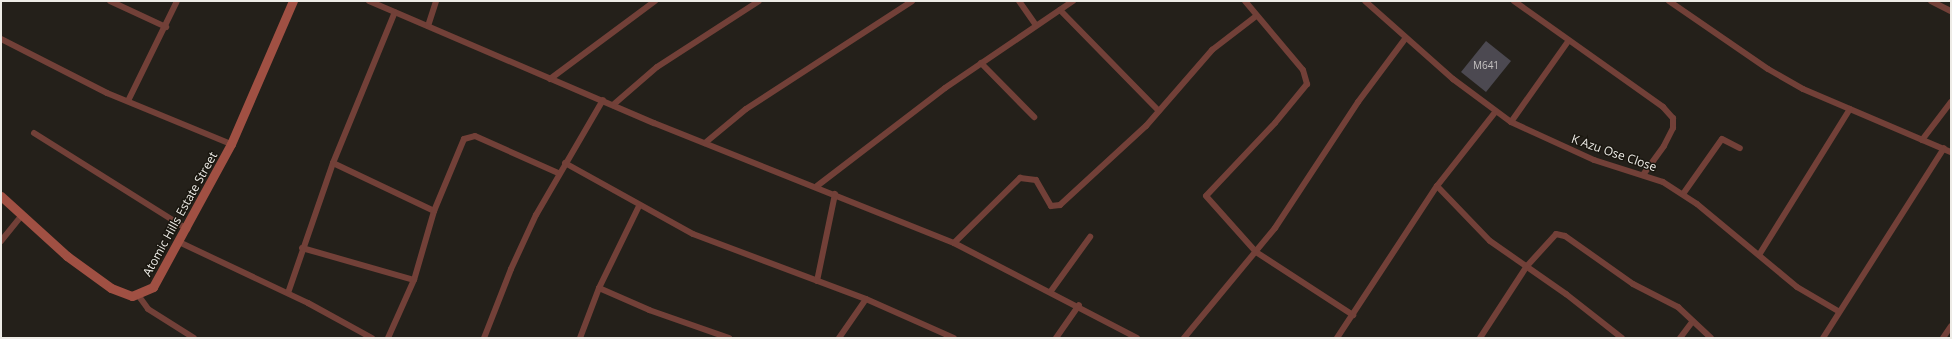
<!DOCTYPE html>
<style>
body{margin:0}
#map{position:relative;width:1952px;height:339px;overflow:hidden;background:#24201a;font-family:"Open Sans",sans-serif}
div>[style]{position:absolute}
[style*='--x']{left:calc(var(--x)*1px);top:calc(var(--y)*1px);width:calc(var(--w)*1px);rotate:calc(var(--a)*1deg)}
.building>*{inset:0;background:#4c4951}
.street>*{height:6px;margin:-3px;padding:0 3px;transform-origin:3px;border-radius:3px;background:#724038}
.secondary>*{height:9px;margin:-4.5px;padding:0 4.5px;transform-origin:4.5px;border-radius:4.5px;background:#a05043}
span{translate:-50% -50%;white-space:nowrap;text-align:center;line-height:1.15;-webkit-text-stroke:3px #1a1710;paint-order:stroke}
.number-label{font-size:10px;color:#c5c2c1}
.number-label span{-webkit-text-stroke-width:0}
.street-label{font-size:12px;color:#edebe6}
.frame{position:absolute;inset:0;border:2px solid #edebe6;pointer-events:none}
</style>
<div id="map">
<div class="building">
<div style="clip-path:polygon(1486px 41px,1511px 61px,1486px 92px,1461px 72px)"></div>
</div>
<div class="street">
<div style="--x:110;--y:1;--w:62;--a:24.9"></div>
<div style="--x:369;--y:1;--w:310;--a:23.2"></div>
<div style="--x:654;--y:123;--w:323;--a:21.8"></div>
<div style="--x:954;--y:243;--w:206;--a:27.4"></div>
<div style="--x:1019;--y:1;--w:29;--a:55"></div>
<div style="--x:1245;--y:1;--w:90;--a:50"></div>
<div style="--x:1303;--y:70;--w:15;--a:74"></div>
<div style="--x:1307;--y:84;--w:50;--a:129.4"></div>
<div style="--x:1275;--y:123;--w:100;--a:133.4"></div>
<div style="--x:1206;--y:196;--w:75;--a:48.2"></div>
<div style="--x:1256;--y:252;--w:116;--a:33"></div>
<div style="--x:1365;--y:1;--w:118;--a:41.6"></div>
<div style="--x:1453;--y:79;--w:72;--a:36.6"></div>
<div style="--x:1511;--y:122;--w:91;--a:24.6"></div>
<div style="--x:1594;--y:160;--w:72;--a:17.7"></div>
<div style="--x:1663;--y:182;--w:40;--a:32.9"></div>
<div style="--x:1697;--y:204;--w:130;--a:39.7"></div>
<div style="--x:1797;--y:287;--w:48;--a:30.3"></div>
<div style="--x:1514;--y:1;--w:183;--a:35.4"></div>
<div style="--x:1663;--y:107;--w:15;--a:48"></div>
<div style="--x:1673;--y:118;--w:10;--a:90"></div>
<div style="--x:1673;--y:128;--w:20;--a:117"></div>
<div style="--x:1664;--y:146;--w:36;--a:126"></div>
<div style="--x:1669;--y:1;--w:120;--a:34.5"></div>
<div style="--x:1768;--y:69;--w:40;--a:29.7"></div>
<div style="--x:1803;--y:89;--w:161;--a:23.1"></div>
<div style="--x:1931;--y:1;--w:22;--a:27"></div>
<div style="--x:1060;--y:10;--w:141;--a:45.6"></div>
<div style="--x:428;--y:26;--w:26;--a:-72"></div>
<div style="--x:1;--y:39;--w:119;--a:27"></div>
<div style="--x:107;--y:93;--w:134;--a:22.4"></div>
<div style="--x:981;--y:63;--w:76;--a:45.5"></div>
<div style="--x:550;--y:79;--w:131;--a:-36.6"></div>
<div style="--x:128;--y:101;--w:111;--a:-63.9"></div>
<div style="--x:613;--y:105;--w:58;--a:-40.8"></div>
<div style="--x:657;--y:67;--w:121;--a:-32.9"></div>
<div style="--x:1511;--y:122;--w:100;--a:-54.7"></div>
<div style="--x:34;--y:133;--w:181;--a:32.1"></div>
<div style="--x:1922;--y:140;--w:48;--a:-52.7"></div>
<div style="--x:705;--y:143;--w:53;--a:-39.7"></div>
<div style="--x:746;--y:109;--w:198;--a:-33"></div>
<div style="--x:333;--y:163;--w:112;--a:25.4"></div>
<div style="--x:565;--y:163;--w:146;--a:29"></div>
<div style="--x:693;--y:234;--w:185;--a:20.6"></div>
<div style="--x:866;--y:299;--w:96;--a:23.9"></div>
<div style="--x:817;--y:186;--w:161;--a:-37.4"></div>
<div style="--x:945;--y:88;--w:155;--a:-34.2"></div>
<div style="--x:1437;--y:186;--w:76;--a:46.1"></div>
<div style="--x:1490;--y:241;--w:93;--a:34.9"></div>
<div style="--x:1566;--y:294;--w:71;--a:38.2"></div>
<div style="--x:1683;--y:194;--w:67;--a:-54.7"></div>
<div style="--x:1722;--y:139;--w:20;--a:27"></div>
<div style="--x:1;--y:241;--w:33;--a:-51"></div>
<div style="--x:179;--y:242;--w:143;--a:25.3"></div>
<div style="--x:308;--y:303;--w:73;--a:28.7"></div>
<div style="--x:954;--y:243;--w:93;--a:-44.6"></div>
<div style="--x:1020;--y:178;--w:16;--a:7"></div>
<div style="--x:1036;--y:180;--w:30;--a:60"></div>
<div style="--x:1051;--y:206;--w:9;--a:-6"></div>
<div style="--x:1060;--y:205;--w:117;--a:-42.6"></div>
<div style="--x:1146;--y:126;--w:101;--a:-49"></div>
<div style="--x:1212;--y:50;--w:56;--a:-37.7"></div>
<div style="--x:302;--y:248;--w:116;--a:15.9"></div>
<div style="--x:1759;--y:255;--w:172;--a:-58.1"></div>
<div style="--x:817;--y:281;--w:89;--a:-78.3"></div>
<div style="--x:599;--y:288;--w:55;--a:23.7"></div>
<div style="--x:649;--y:310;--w:85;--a:19.3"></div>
<div style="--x:1051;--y:291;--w:67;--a:-54.2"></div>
<div style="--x:288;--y:293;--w:138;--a:-70.9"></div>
<div style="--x:333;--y:163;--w:163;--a:-67.7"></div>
<div style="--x:138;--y:295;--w:17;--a:54"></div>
<div style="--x:148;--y:309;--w:54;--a:32.2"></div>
<div style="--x:388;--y:338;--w:64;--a:-65.9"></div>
<div style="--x:414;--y:280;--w:72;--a:-73.8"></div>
<div style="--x:434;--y:211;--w:78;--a:-67.4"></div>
<div style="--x:464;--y:139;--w:11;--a:-15"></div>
<div style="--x:475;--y:136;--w:91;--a:24"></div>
<div style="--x:484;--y:338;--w:74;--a:-68.6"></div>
<div style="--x:511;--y:269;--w:60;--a:-65.2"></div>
<div style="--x:536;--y:215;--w:133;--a:-59.8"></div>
<div style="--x:580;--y:338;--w:53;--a:-69.2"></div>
<div style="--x:599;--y:288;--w:91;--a:-64"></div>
<div style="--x:839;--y:338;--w:47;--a:-55.3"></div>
<div style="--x:1056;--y:338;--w:40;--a:-55.1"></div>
<div style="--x:1184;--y:338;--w:143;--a:-50.4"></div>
<div style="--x:1275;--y:228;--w:151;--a:-56.6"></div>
<div style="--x:1358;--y:102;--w:79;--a:-53.3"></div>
<div style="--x:1337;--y:338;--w:182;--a:-56.7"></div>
<div style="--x:1437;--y:186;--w:95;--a:-51.8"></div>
<div style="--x:1480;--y:338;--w:86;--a:-56.9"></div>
<div style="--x:1527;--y:266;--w:43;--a:-47.8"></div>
<div style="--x:1556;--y:234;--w:9;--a:13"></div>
<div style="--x:1565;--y:236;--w:83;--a:35.2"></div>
<div style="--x:1633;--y:284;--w:51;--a:27.1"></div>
<div style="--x:1678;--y:307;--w:45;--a:43.2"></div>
<div style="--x:1680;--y:338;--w:21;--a:-53"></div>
<div style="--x:1823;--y:338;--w:225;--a:-57.5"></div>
<div style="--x:1943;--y:338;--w:14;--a:-56"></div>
</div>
<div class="secondary">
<div style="--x:1;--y:196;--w:89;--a:42.3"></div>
<div style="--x:67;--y:256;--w:54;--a:36"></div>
<div style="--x:111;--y:288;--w:22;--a:21"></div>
<div style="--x:132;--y:296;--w:23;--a:-23"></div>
<div style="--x:153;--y:287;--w:163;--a:-61.4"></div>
<div style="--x:231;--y:144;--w:156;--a:-66.6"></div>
</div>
<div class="number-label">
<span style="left:1486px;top:66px">M641</span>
</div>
<div class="street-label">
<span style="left:1614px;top:153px;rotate:19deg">K Azu Ose Close</span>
<span style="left:180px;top:214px;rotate:-61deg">Atomic Hills Estate Street</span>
</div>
<div class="frame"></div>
</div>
